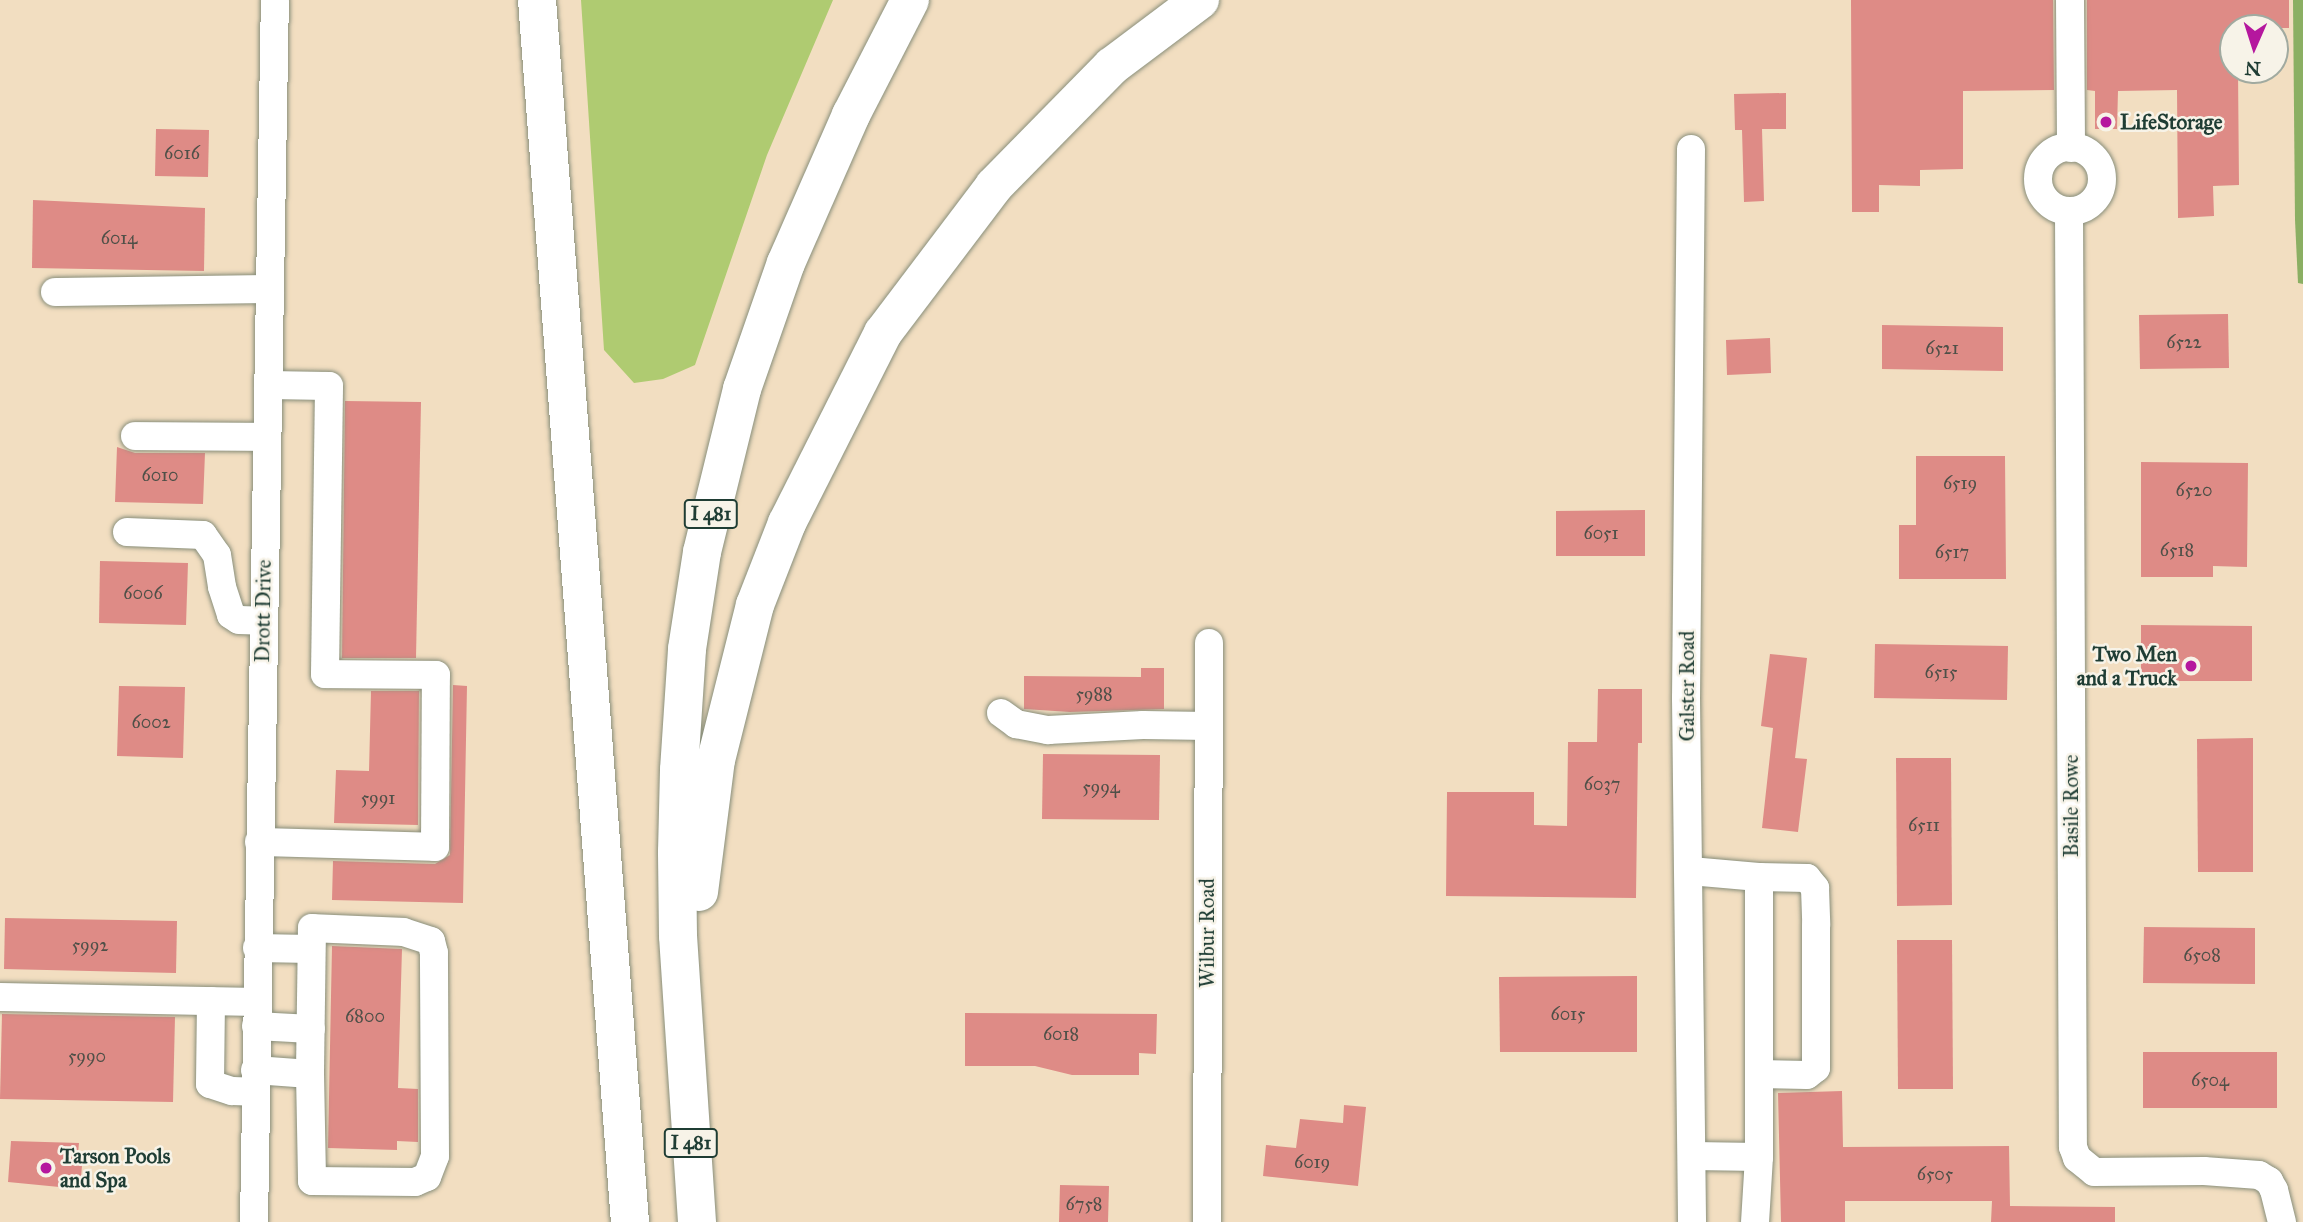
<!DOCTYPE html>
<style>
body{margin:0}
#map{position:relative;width:2303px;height:1222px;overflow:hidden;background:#f2dec1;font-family:"IM FELL Great Primer",serif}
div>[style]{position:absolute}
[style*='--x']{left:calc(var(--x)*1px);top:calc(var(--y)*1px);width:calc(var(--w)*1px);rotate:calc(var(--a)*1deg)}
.green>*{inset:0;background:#afcb71}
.forest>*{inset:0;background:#8baf63}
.building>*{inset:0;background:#de8b86}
.roads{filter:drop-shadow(0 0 2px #888e7a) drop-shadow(0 0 2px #888e7a)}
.minor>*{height:28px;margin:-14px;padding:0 14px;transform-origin:14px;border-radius:14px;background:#fff}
.minor>.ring{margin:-14px;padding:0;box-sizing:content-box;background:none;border:28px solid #fff;border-radius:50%}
.highway>*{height:38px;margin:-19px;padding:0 19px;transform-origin:19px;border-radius:19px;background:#fff}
.dots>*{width:19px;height:19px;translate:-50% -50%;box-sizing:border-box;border:4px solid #f7f3e8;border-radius:50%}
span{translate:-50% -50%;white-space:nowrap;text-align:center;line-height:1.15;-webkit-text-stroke:5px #f7f3e8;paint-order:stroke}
.number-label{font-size:18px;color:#4f5048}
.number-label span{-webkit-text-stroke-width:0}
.shield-label span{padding:2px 5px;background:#f7f3e8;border:2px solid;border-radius:5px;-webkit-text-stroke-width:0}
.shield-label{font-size:19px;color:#1f3d34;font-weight:700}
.poi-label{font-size:21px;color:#1f3d34;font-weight:700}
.left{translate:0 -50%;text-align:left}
.right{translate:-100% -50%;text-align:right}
.street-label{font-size:21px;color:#1f3d34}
.north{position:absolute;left:2219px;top:14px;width:70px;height:70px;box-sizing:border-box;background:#f7f3e8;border:2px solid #a1aaa0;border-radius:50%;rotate:183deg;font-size:19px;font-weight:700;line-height:28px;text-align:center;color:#1f3d34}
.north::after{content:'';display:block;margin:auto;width:24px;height:32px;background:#b5179e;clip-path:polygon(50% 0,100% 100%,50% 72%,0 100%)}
</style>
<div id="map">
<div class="green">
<div style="clip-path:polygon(581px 0,833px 0,767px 155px,695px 365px,663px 379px,634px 383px,604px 350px)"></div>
</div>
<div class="forest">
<div style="clip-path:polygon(2293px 0,2303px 0,2303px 284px,2298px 283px,2295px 220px)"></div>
</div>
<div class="building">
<div style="clip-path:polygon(1851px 0,2053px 0,2054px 90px,1963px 91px,1963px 169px,1920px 170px,1920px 186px,1879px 185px,1879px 212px,1852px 212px)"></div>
<div style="clip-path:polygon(2087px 0,2289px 0,2289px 28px,2233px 28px,2233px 70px,2238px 70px,2239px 185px,2213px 186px,2214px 216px,2178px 218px,2177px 90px,2118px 91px,2117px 129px,2095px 129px,2095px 91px,2087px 90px)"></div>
<div style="clip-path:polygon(1786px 93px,1786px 129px,1762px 129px,1764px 201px,1744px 202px,1742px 130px,1735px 130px,1734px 94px)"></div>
<div style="clip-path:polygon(156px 129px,209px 130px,208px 177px,155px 176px)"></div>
<div style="clip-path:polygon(33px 200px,205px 208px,204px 271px,32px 268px)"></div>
<div style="clip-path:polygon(2228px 314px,2229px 368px,2140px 369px,2139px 315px)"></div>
<div style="clip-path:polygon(1882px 325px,2003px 327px,2003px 371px,1882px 369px)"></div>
<div style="clip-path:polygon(1770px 338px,1771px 373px,1727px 375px,1726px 340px)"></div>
<div style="clip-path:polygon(345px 401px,421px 402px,416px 658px,342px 658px)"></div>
<div style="clip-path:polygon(117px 447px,135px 453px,205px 453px,203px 504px,115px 502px)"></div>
<div style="clip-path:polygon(1916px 456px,2005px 456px,2006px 579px,1899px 579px,1899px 525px,1916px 525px)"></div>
<div style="clip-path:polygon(2141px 462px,2248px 463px,2247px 567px,2213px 566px,2213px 577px,2141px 577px)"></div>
<div style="clip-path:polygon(1645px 510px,1645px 556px,1556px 556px,1556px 511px)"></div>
<div style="clip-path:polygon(100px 561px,188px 563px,186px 625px,99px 623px)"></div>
<div style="clip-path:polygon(2141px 625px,2252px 626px,2252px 681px,2141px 681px)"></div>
<div style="clip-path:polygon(1875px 644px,2008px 646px,2007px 700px,1874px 698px)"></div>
<div style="clip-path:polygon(1770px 654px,1807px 658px,1795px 758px,1807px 759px,1798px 832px,1762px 828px,1773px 728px,1761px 726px)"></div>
<div style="clip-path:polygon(1141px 668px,1164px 668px,1164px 709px,1070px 712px,1024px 709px,1024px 676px,1141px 677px)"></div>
<div style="clip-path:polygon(453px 685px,467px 686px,463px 903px,332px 900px,333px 861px,435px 864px,450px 855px)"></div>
<div style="clip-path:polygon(119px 686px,185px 687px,183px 758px,117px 756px)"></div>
<div style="clip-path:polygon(1598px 689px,1642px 689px,1642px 743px,1638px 743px,1636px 898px,1446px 896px,1447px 792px,1534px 792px,1534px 825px,1567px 826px,1568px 742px,1597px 742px)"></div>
<div style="clip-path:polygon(371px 691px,419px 691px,418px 825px,334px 823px,336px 770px,369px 771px)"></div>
<div style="clip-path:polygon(2253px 738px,2253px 872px,2198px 872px,2197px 739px)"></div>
<div style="clip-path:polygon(1043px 754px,1160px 755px,1159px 820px,1042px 819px)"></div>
<div style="clip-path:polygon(1896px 758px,1951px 758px,1952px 905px,1897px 906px)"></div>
<div style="clip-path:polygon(5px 918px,177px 921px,176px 973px,4px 969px)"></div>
<div style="clip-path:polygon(2144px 927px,2255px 928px,2255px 984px,2143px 983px)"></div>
<div style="clip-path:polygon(1897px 940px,1952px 940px,1953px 1089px,1898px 1089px)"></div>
<div style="clip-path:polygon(332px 946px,402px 949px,398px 1088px,418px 1089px,418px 1142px,397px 1141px,397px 1150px,328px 1148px)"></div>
<div style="clip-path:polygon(1637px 976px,1637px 1052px,1500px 1052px,1499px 977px)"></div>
<div style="clip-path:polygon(965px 1013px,1157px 1014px,1156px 1054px,1139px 1053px,1139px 1075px,1072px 1075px,1035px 1066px,965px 1066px)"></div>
<div style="clip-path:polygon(2px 1014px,175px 1017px,173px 1102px,0 1099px)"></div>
<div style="clip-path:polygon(2143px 1052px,2277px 1052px,2277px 1108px,2143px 1108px)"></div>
<div style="clip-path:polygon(1842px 1091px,1843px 1147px,2009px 1146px,2010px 1206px,2115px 1207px,2115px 1222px,1991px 1222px,1992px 1201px,1845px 1201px,1845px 1222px,1781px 1222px,1778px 1093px)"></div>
<div style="clip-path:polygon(1344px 1105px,1366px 1107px,1358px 1186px,1263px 1176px,1266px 1145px,1296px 1148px,1300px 1119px,1343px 1123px)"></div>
<div style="clip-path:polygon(11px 1141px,79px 1143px,78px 1153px,83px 1154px,80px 1189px,8px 1182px)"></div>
<div style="clip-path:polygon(1060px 1185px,1109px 1186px,1108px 1222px,1059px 1222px)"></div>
</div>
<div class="roads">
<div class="minor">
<div style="--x:2070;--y:0;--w:148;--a:89.6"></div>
<div class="ring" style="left:2038px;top:147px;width:36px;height:36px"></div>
<div style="--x:1691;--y:149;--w:549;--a:90.52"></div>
<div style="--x:1686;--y:698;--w:524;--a:89.34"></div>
<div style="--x:2069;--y:211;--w:936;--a:89.76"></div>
<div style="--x:2073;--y:1147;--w:12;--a:70"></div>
<div style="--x:2077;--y:1158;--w:22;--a:39"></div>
<div style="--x:2094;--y:1172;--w:110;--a:-0.5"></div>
<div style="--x:2204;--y:1171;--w:55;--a:4.2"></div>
<div style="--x:2259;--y:1175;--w:12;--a:31"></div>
<div style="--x:2269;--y:1181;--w:10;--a:61"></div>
<div style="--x:2274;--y:1190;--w:33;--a:76"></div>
<div style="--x:55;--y:292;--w:215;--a:-0.8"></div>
<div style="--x:135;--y:436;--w:132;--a:0.4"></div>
<div style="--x:127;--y:532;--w:76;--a:2.3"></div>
<div style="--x:203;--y:535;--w:24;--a:55"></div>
<div style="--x:217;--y:555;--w:32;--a:81"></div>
<div style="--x:222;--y:587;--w:29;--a:72"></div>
<div style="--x:231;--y:615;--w:9;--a:32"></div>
<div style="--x:239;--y:620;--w:24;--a:2"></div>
<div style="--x:1001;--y:713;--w:19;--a:36"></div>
<div style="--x:1016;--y:724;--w:33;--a:11"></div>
<div style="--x:1048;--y:730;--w:95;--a:-3"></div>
<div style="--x:1143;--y:725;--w:65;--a:0.9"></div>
<div style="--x:259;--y:842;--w:176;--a:1.6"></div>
<div style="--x:435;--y:847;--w:172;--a:-89.7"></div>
<div style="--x:436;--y:675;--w:111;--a:-179.5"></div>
<div style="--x:325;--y:674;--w:288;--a:-89.2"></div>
<div style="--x:329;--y:386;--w:61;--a:-179.1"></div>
<div style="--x:1690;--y:871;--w:69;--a:5"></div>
<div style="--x:257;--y:948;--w:54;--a:1.1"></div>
<div style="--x:0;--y:997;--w:256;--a:1.1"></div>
<div style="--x:211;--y:1001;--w:83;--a:90.7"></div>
<div style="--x:210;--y:1084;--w:23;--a:18"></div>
<div style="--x:232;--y:1091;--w:23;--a:2"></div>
<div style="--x:256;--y:1026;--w:55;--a:3.1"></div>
<div style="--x:255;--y:1070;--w:55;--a:4.2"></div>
<div style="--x:310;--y:1074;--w:107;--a:88.9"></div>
<div style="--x:312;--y:1181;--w:103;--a:0.6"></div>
<div style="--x:415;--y:1182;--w:13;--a:-23"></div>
<div style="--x:427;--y:1177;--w:22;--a:-69"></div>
<div style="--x:435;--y:1156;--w:203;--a:-90.3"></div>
<div style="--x:434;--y:953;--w:12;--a:-104"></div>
<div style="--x:431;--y:941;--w:29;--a:-162"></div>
<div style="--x:403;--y:932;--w:91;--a:-177.5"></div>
<div style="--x:312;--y:928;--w:146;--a:90.8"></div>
<div style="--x:1693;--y:1156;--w:66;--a:0.9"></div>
<div style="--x:1759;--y:1157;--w:65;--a:93.5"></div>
<div style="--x:1759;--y:1157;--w:280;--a:-90"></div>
<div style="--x:1759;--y:877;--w:48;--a:1.2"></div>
<div style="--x:1807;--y:878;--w:13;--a:51"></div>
<div style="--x:1815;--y:888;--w:37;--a:88"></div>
<div style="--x:1816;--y:925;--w:143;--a:90"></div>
<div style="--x:1816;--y:1068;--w:11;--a:142"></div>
<div style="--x:1807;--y:1075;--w:48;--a:-178.8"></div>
<div style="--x:254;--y:1222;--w:1222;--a:-89.02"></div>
<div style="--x:1207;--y:1222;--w:579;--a:-89.8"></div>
</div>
<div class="highway">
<div style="--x:537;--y:0;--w:1226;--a:85.65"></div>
<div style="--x:699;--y:892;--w:133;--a:-82.7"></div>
<div style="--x:716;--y:760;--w:160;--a:-75.9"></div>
<div style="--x:755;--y:605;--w:88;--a:-68.7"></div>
<div style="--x:787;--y:523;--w:213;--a:-63.2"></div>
<div style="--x:883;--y:333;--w:184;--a:-52.9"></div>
<div style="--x:994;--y:186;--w:168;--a:-45.5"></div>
<div style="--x:1112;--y:66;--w:110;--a:-36.9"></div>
<div style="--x:697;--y:1222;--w:287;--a:-93.8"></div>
<div style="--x:678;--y:936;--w:84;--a:-90.7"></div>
<div style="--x:677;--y:852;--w:82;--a:-88.6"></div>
<div style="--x:679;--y:770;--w:121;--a:-86.2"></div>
<div style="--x:687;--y:649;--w:98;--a:-81.2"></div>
<div style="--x:702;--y:552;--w:168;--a:-76.2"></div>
<div style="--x:742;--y:389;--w:133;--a:-70.8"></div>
<div style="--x:786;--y:263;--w:162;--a:-66.3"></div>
<div style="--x:851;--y:115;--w:129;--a:-62.8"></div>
</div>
</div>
<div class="dots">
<div style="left:2106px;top:122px;background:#b5179e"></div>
<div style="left:2191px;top:666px;background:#b5179e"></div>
<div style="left:46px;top:1168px;background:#b5179e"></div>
</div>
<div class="number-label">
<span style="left:182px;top:153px">6016</span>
<span style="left:119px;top:238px">6014</span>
<span style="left:2184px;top:342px">6522</span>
<span style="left:1942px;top:348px">6521</span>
<span style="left:160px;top:475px">6010</span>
<span style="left:1960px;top:483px">6519</span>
<span style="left:2194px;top:490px">6520</span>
<span style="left:1601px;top:533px">6051</span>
<span style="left:2177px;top:550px">6518</span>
<span style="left:1952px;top:552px">6517</span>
<span style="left:143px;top:593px">6006</span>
<span style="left:1941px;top:672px">6515</span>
<span style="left:1094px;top:694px">5988</span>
<span style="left:151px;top:722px">6002</span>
<span style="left:1602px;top:784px">6037</span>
<span style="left:1101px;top:787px">5994</span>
<span style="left:378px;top:798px">5991</span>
<span style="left:1924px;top:825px">6511</span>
<span style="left:90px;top:945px">5992</span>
<span style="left:2202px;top:955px">6508</span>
<span style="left:1568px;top:1014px">6015</span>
<span style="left:365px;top:1016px">6800</span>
<span style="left:1061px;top:1034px">6018</span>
<span style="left:87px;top:1056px">5990</span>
<span style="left:2210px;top:1080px">6504</span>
<span style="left:1312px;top:1162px">6019</span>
<span style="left:1935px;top:1174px">6505</span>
<span style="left:1084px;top:1204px">6758</span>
</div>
<div class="shield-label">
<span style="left:711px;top:514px">I 481</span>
<span style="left:691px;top:1143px">I 481</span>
</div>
<div class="poi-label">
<span class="left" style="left:2120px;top:122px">LifeStorage</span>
<span class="right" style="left:2177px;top:666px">Two Men<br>and a Truck</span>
<span class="left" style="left:60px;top:1168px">Tarson Pools<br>and Spa</span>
</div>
<div class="street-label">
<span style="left:263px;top:611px;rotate:-89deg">Drott Drive</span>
<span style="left:1687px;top:686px;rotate:-90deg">Galster Road</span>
<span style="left:2071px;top:806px;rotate:-90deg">Basile Rowe</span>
<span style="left:1207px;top:933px;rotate:-90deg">Wilbur Road</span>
</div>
<div class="north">N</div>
</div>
